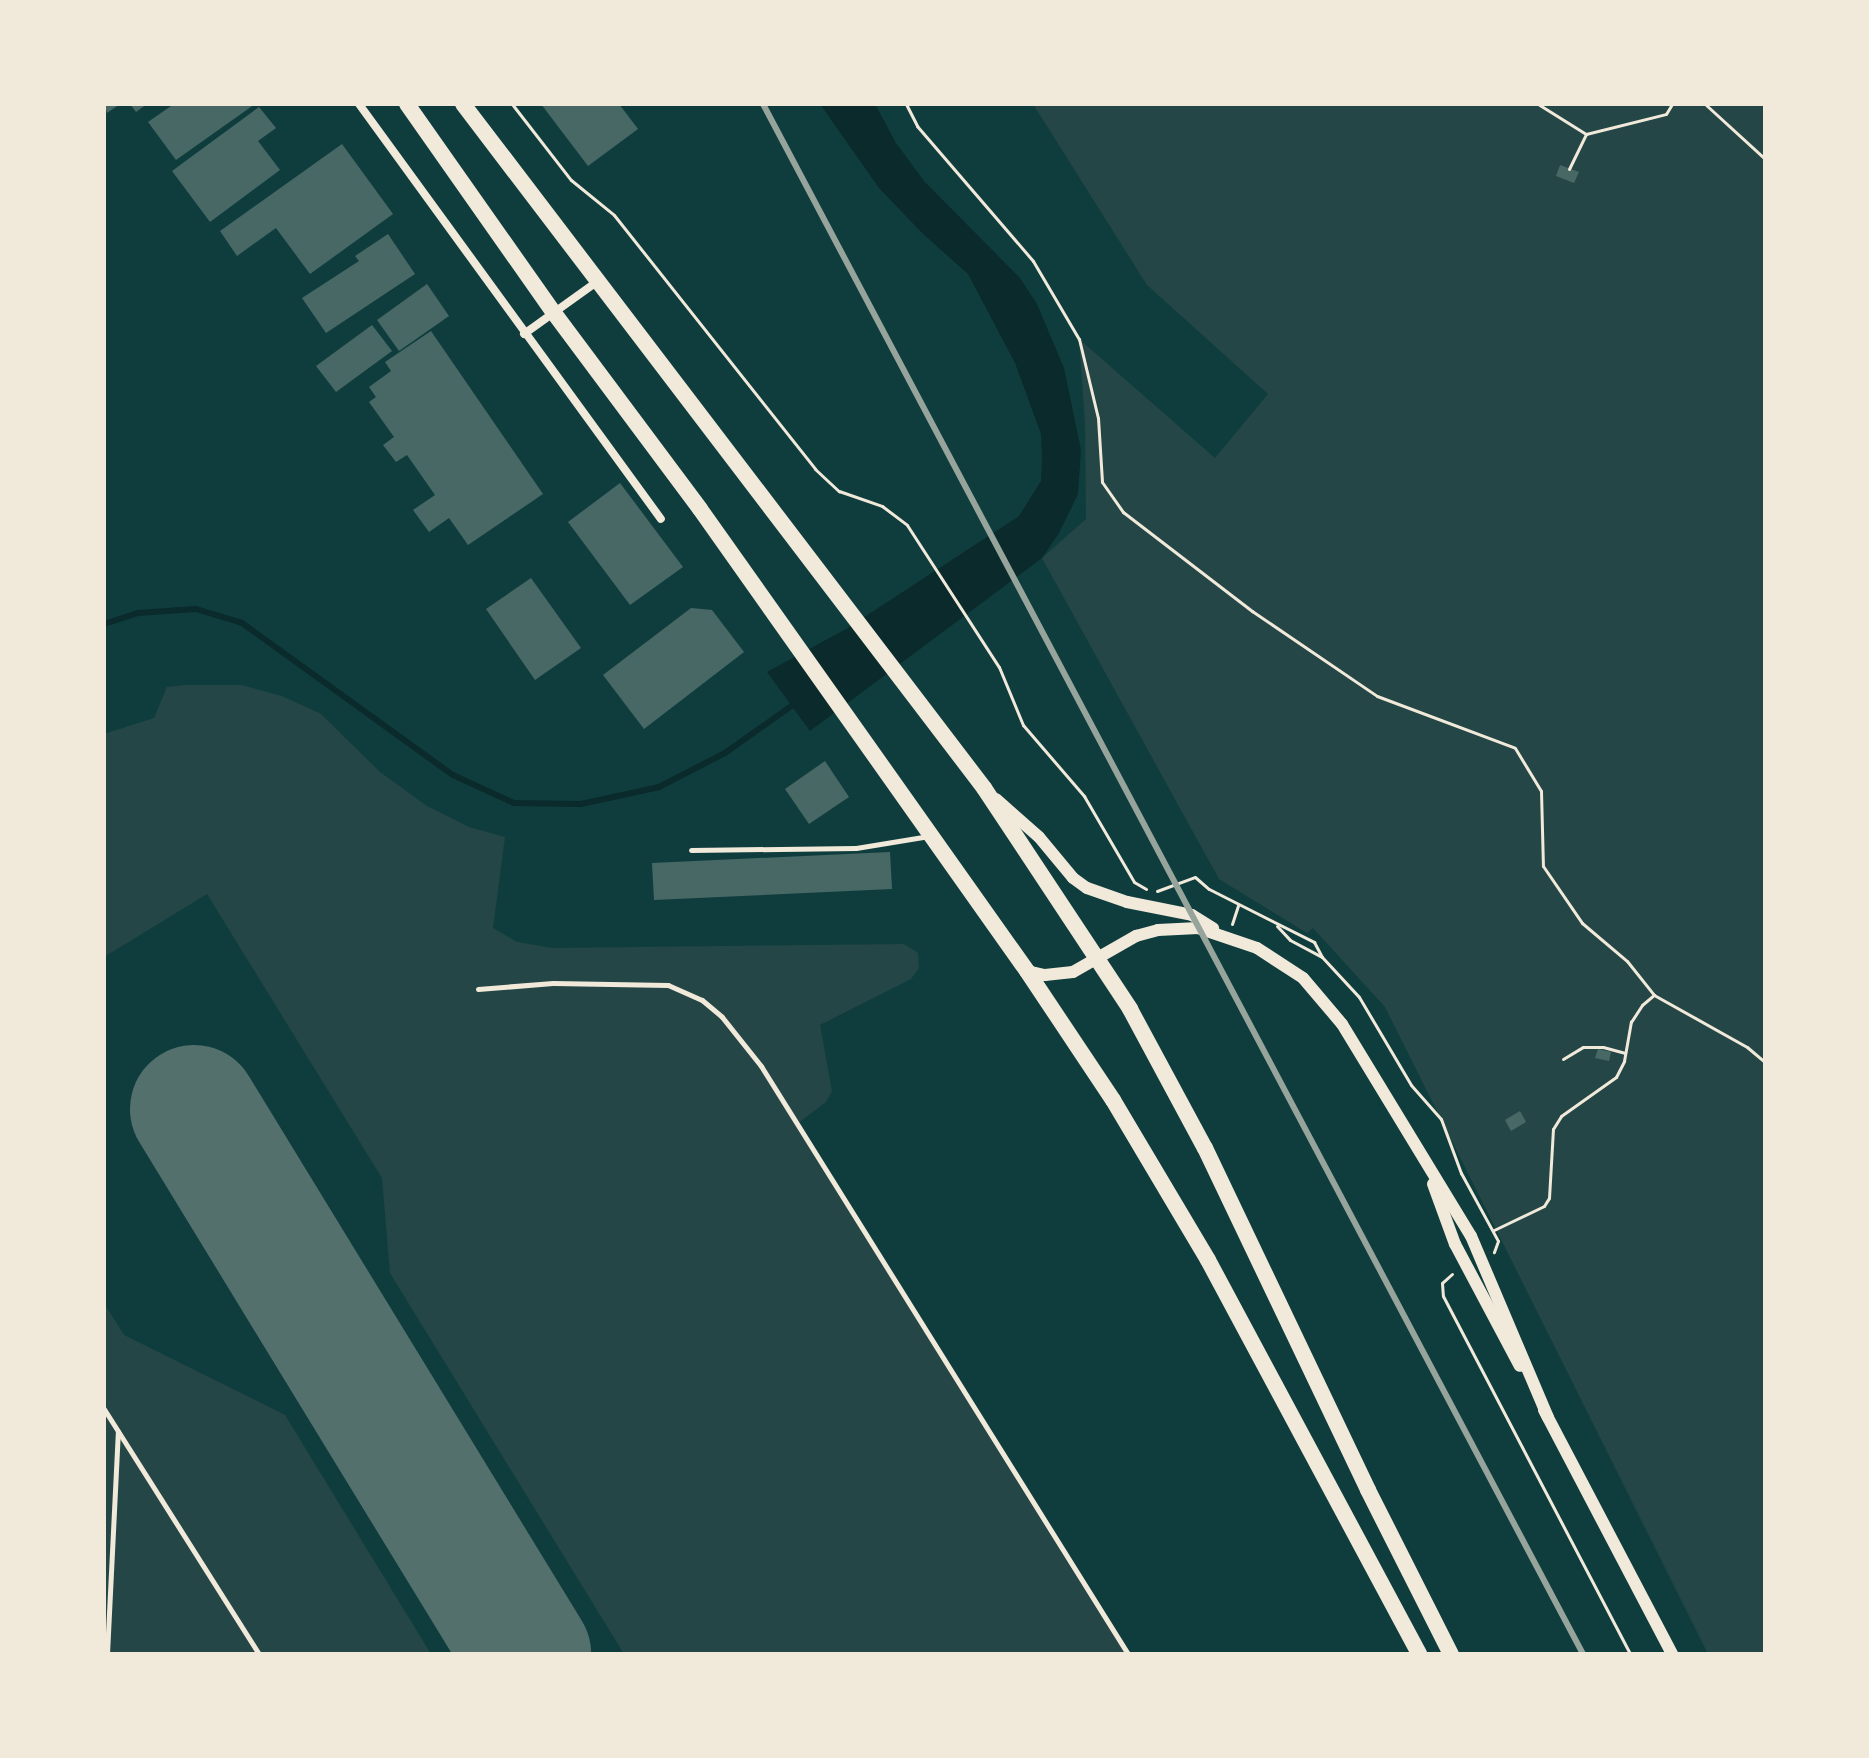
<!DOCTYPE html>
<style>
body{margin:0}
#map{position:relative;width:1869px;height:1758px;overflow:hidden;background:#0f3d3e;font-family:"Alegreya Sans",sans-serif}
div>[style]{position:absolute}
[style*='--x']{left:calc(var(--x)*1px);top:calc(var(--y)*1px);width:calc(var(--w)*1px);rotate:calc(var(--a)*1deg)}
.green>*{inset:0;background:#244646}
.water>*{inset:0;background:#0a2a2b}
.stream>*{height:6px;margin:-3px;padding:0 3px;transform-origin:3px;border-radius:3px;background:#0a2a2b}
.runway>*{height:128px;margin:-64px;padding:0 64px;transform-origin:64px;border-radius:64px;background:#53706d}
.building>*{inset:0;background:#486865}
.path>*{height:3px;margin:-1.5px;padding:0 1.5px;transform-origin:1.5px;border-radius:1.5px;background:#f1e9da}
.service>*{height:5px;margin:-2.5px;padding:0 2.5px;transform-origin:2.5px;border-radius:2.5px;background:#f1e9da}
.minor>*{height:8px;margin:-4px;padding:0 4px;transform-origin:4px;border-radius:4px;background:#f1e9da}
.tertiary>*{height:12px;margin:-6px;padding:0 6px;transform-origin:6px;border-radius:6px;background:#f1e9da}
.trunk>*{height:16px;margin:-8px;padding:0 8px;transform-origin:8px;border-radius:8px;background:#f1e9da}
.rail>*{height:6px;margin:-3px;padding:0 3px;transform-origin:3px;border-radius:3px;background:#97a49c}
span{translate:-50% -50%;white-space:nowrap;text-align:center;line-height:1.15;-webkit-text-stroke:8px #f1e9da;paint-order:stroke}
.frame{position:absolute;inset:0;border:106px solid #f1e9da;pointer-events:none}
</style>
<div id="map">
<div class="green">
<div style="clip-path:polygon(1033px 104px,1765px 104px,1765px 1654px,1708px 1654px,1385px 1007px,1313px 928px,1307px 933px,1219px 879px,1042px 558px,1086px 519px,1085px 423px,1079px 339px,1215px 458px,1268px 394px,1147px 285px)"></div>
<div style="clip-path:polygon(185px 685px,241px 685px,282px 696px,321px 714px,380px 772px,427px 806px,469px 827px,505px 837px,493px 928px,517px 942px,552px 948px,904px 944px,918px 953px,919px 968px,911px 979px,820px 1025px,832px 1091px,826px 1102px,797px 1124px,1128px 1654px,624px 1654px,390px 1273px,382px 1178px,207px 894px,104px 957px,104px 734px,154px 718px,167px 687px)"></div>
<div style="clip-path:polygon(104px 1303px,124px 1335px,285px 1415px,431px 1654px,104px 1654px)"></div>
</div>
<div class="water">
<div style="clip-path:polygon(820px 104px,875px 104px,896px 143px,924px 181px,1020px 278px,1037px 304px,1064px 368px,1081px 450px,1078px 494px,1059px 533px,1042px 558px,810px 731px,767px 672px,846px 629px,1019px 516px,1041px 481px,1042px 457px,1041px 434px,1015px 363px,968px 274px,923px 234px,879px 188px)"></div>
</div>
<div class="stream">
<div style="--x:104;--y:624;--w:36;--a:-18"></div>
<div style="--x:138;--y:613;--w:58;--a:-3.9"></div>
<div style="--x:196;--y:609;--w:48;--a:16.9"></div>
<div style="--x:242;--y:623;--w:260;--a:35.8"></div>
<div style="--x:453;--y:775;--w:67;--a:24.7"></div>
<div style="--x:514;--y:803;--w:67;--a:0.9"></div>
<div style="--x:581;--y:804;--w:80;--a:-12.3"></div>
<div style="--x:659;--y:787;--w:74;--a:-27.3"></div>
<div style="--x:725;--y:753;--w:88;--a:-35.3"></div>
</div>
<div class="runway">
<div style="--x:194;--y:1109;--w:639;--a:58.57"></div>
</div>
<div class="building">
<div style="clip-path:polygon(104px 104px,120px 104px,107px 113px)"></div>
<div style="clip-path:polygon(130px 104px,147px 104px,136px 112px)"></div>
<div style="clip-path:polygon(174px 104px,255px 104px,176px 160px,148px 122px)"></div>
<div style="clip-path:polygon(541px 104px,619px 104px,638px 129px,588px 166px)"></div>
<div style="clip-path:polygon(259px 107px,276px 128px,258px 141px,280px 170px,210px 222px,172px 171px)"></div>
<div style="clip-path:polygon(342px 144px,393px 214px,310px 274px,276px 228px,237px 256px,220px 231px)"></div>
<div style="clip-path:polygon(1560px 165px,1579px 172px,1574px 183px,1556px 176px)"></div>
<div style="clip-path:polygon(388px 234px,415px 274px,326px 333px,302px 298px,359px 261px,355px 256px)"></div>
<div style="clip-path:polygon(427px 284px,449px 316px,399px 351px,377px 320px)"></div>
<div style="clip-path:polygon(372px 325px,392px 351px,336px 392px,316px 366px)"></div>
<div style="clip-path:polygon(431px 331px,543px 494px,468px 545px,449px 518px,429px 532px,413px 510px,435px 495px,407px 455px,396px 462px,383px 445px,394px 437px,369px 402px,376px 397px,369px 387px,391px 371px,385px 362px)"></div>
<div style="clip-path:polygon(620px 483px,683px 567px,630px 605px,568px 522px)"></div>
<div style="clip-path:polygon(531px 578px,581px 648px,535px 680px,486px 609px)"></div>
<div style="clip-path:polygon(691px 608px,712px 610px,744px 652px,644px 729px,603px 675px)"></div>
<div style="clip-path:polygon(825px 761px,849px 797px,809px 824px,785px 789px)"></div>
<div style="clip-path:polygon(890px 852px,892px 889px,654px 900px,652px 863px)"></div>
<div style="clip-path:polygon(1598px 1049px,1611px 1052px,1609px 1061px,1595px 1058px)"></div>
<div style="clip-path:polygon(1520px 1111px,1526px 1122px,1511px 1131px,1505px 1120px)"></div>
</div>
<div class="path">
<div style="--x:512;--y:104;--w:96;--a:52.2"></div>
<div style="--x:571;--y:180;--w:55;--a:39.1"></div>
<div style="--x:614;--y:215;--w:324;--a:51.6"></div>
<div style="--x:815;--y:469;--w:33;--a:43"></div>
<div style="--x:839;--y:491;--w:46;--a:19.2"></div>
<div style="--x:882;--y:506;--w:31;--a:37"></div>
<div style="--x:907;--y:525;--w:169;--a:57.1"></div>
<div style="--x:999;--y:667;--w:63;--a:67.5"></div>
<div style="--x:1023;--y:725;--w:94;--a:49.3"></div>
<div style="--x:1084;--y:796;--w:99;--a:59.8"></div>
<div style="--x:1134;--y:882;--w:14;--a:30"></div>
<div style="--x:906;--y:104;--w:25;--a:63"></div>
<div style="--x:917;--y:126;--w:178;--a:49.3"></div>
<div style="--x:1033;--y:261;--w:91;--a:59.5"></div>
<div style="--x:1079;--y:339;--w:81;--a:76.5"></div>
<div style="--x:1098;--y:418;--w:64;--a:86.4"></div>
<div style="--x:1102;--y:482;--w:37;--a:55"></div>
<div style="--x:1123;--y:512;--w:163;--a:37.5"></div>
<div style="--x:1252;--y:611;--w:151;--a:34.2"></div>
<div style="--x:1377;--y:696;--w:147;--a:20.6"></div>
<div style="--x:1515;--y:748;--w:50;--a:58.8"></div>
<div style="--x:1541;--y:791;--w:75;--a:88.5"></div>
<div style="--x:1543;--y:866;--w:69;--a:55.6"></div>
<div style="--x:1582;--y:923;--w:59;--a:40.2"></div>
<div style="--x:1627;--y:961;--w:43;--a:51.5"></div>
<div style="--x:1654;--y:995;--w:107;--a:29.2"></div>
<div style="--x:1747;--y:1047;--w:23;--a:40"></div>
<div style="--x:1538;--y:104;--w:57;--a:32"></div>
<div style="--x:1586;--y:134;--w:82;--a:-14"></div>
<div style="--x:1666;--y:114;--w:12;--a:-59"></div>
<div style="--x:1705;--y:104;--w:81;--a:42.5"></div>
<div style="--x:1569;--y:169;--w:39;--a:-64"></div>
<div style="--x:1157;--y:891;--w:40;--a:-20.2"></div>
<div style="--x:1195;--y:877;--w:18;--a:41"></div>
<div style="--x:1209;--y:889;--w:118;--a:26.8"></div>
<div style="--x:1314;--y:942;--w:17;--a:62"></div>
<div style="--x:1322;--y:957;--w:54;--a:47.2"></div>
<div style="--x:1359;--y:997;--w:102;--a:59.4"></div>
<div style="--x:1411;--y:1085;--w:45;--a:48.6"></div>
<div style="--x:1441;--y:1119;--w:58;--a:69.7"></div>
<div style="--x:1461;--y:1173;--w:77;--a:61.4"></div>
<div style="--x:1498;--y:1241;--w:12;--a:110"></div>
<div style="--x:1232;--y:924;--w:20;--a:-72"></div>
<div style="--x:1277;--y:926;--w:19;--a:47"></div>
<div style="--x:1290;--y:940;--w:36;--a:28"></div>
<div style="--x:1563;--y:1059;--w:23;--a:-31"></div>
<div style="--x:1583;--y:1047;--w:20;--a:0"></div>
<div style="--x:1603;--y:1047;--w:23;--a:15"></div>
<div style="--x:1494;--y:1230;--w:55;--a:-25.6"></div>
<div style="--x:1544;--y:1206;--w:9;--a:-58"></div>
<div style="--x:1549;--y:1198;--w:69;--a:-86.7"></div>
<div style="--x:1553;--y:1129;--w:15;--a:-58"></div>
<div style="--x:1561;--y:1116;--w:67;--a:-35.3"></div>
<div style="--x:1616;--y:1077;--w:18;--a:-63"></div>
<div style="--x:1624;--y:1061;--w:40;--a:-80"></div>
<div style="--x:1631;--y:1022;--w:20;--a:-57"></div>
<div style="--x:1642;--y:1005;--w:16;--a:-40"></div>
<div style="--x:1452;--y:1274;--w:13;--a:138"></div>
<div style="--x:1442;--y:1283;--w:13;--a:86"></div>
<div style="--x:1443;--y:1296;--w:404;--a:62.4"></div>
</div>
<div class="service">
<div style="--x:691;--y:850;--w:165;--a:-0.7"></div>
<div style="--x:856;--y:848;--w:74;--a:-9.3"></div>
<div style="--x:478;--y:989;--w:75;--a:-4.6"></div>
<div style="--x:553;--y:983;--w:115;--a:1"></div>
<div style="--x:668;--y:985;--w:37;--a:24"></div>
<div style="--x:702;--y:1000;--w:26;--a:40"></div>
<div style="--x:722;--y:1017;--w:63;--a:51.5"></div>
<div style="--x:761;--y:1066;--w:693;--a:58.03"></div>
<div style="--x:104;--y:1409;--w:290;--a:57.7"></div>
<div style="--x:107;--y:1654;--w:223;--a:-87.2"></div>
</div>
<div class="minor">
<div style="--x:359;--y:104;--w:513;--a:53.96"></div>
<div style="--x:524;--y:334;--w:91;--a:-35.6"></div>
</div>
<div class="tertiary">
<div style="--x:996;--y:799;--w:57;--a:41.5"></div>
<div style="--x:1039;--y:837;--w:53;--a:50.3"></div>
<div style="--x:1073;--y:878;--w:17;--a:36"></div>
<div style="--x:1087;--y:888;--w:42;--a:19.3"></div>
<div style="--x:1127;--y:902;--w:66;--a:11.3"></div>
<div style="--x:1192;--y:915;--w:25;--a:32"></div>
<div style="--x:1027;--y:971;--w:18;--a:13"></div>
<div style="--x:1045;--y:975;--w:28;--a:-6"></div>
<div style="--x:1073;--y:972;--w:73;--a:-29.7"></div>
<div style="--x:1136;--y:936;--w:23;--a:-15"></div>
<div style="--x:1158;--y:930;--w:40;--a:-2.9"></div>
<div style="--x:1198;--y:928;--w:62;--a:18.7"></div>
<div style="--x:1257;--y:948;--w:55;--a:33.1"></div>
<div style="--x:1303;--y:978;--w:60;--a:49.7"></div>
<div style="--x:1342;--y:1024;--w:248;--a:58.7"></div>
<div style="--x:1471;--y:1236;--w:197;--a:67"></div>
<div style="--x:1433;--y:1184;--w:64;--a:69.9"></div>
<div style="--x:1455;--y:1244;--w:138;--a:62"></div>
<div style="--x:1544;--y:1410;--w:276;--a:62.3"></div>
</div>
<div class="trunk">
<div style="--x:407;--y:104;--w:256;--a:54.9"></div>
<div style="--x:554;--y:313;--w:244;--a:53.3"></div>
<div style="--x:700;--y:509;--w:566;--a:54.71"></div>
<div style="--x:1027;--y:971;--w:155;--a:56.3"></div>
<div style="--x:1113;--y:1100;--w:186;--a:59.3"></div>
<div style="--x:1208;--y:1260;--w:447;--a:61.8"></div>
<div style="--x:463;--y:104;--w:860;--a:52.7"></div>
<div style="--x:984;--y:788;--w:265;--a:56.5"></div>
<div style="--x:1130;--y:1009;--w:158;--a:61.7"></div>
<div style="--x:1205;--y:1148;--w:379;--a:64.5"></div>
<div style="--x:1368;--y:1490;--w:184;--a:63.2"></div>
</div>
<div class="rail">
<div style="--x:763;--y:104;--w:1754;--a:62.12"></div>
</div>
<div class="frame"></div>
</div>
